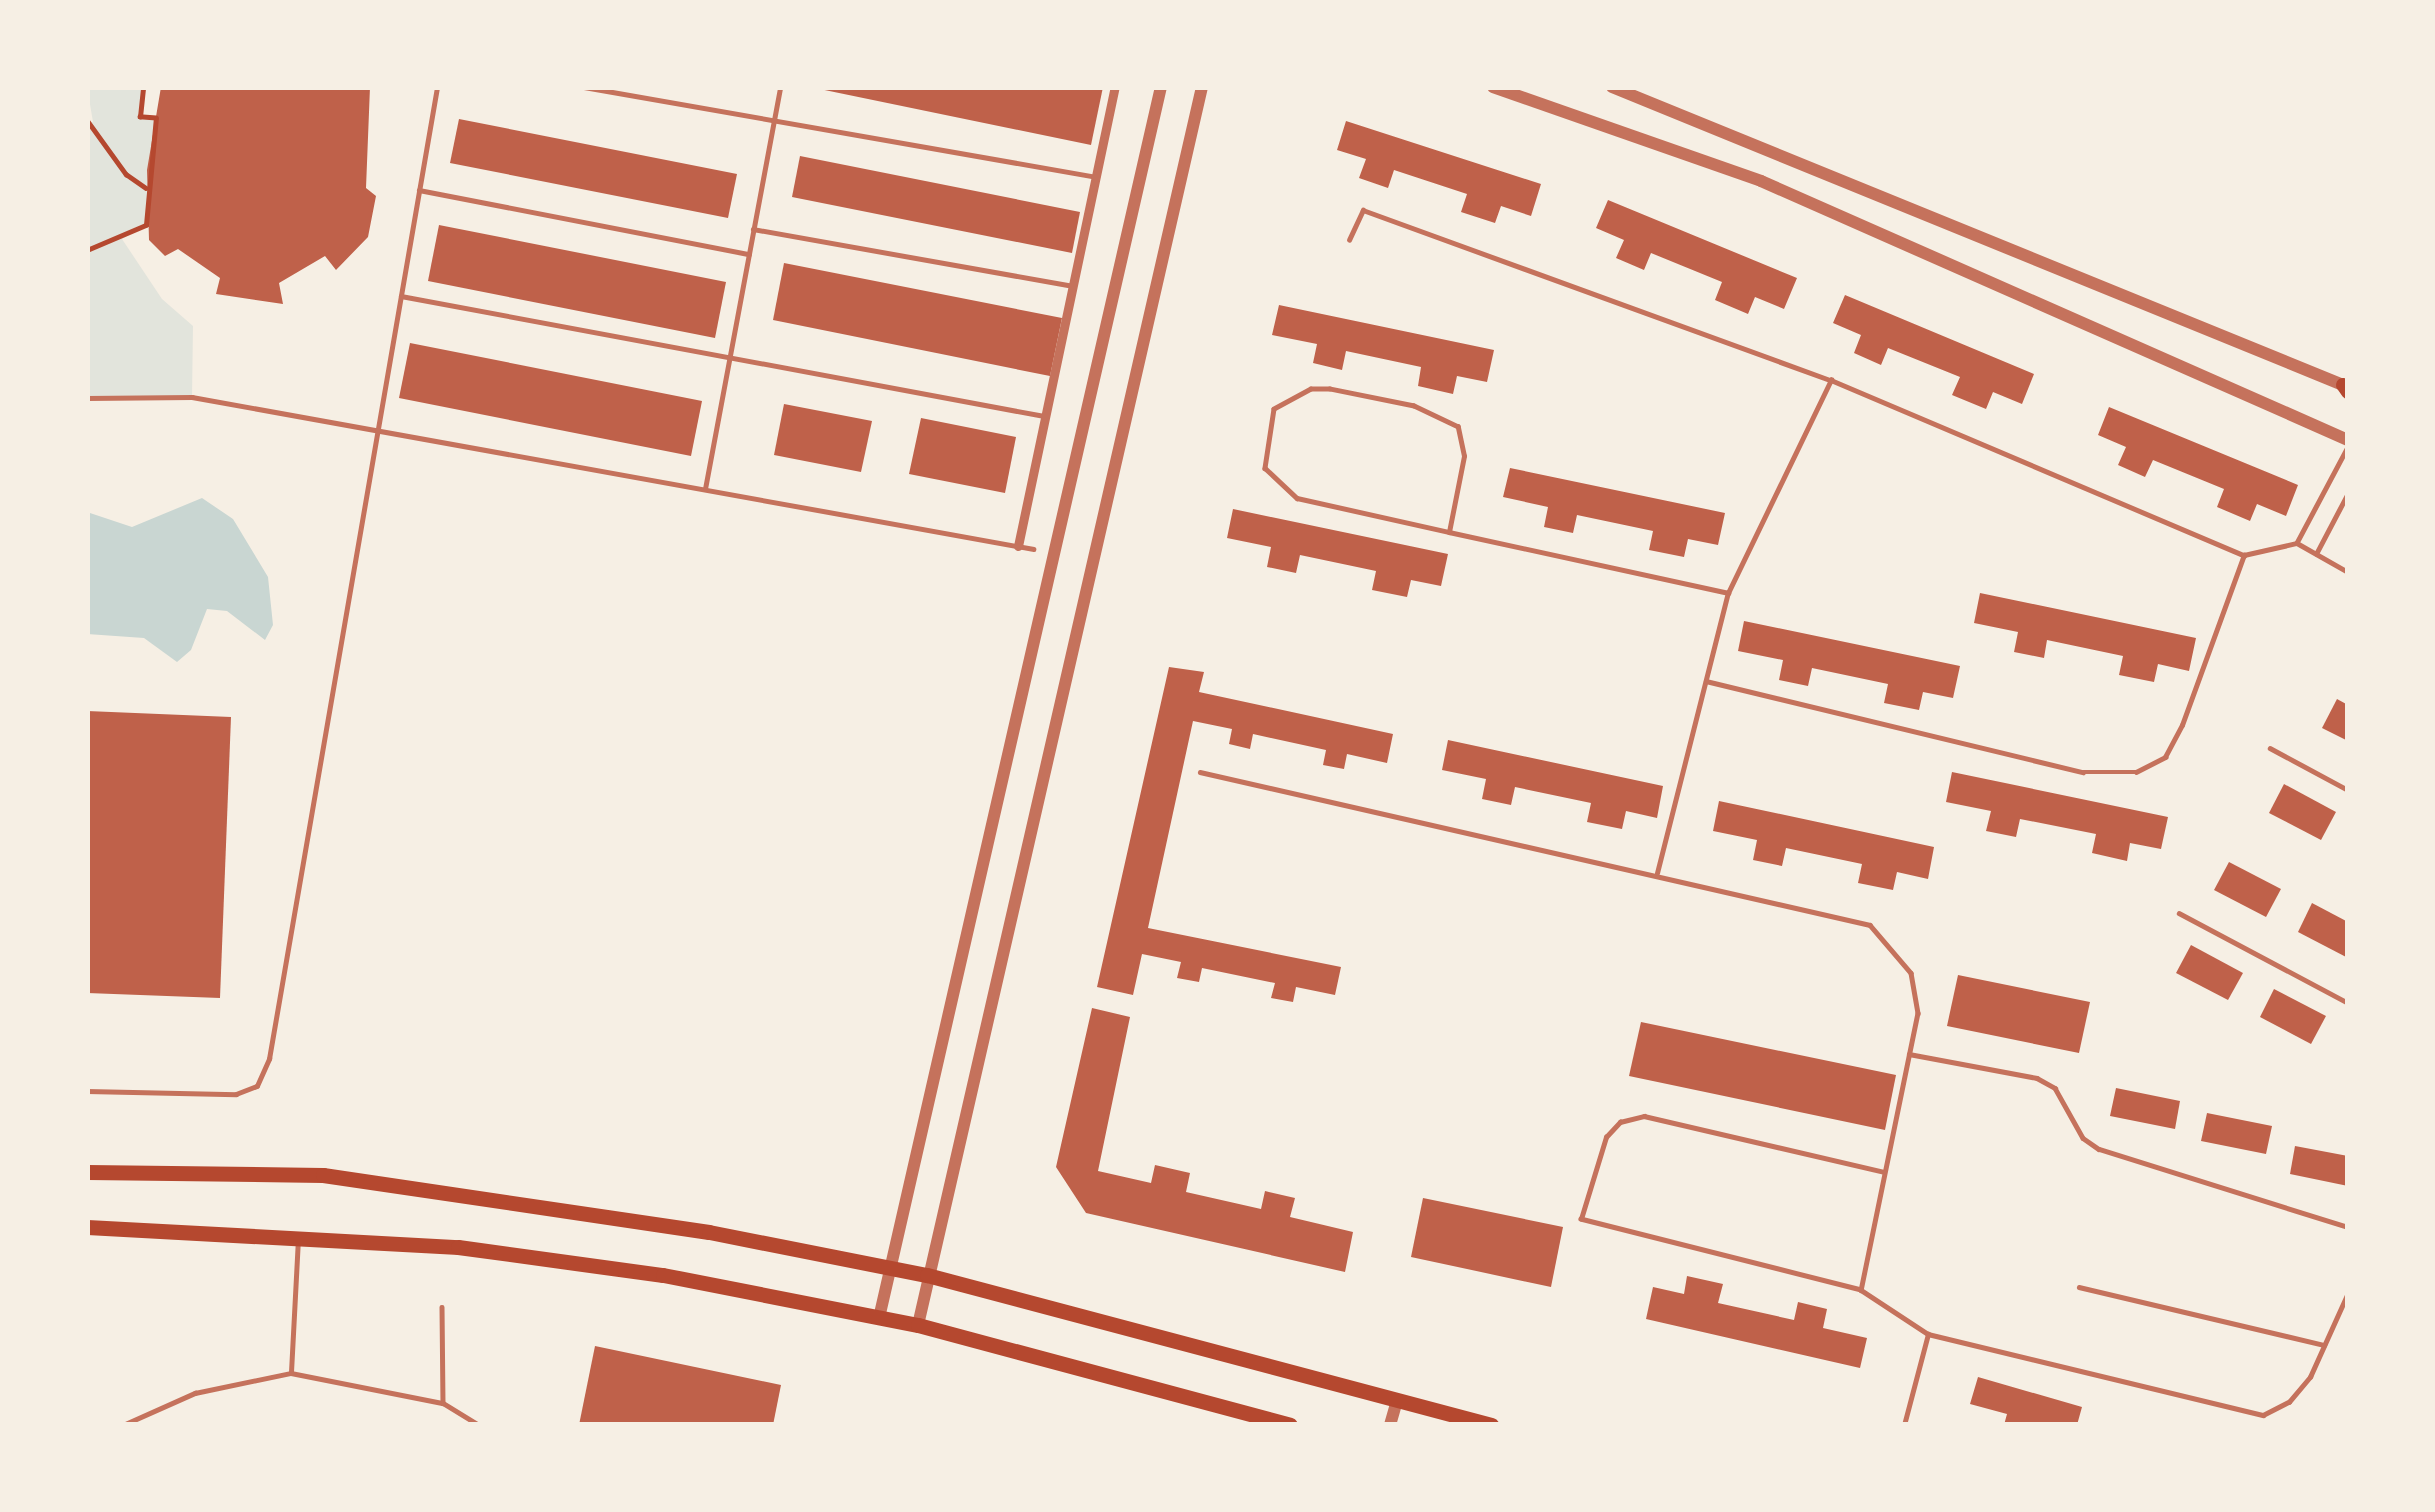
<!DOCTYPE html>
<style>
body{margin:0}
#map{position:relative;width:2435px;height:1512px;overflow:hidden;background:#f6efe4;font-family:"Alegreya Sans",sans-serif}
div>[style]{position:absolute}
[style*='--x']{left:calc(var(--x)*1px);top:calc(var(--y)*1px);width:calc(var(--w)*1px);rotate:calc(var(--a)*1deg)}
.green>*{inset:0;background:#e2e4dc}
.water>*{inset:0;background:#c9d6d2}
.building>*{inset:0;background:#bf614a}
.path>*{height:4.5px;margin:-2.25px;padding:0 2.25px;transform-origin:2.25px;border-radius:2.25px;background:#b5482f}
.service>*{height:4.5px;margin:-2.25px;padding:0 2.25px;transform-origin:2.25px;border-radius:2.25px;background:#c5725c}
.minor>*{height:9px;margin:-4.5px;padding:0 4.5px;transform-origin:4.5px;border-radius:4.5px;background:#c5725c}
.tertiary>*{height:12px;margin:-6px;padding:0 6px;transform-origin:6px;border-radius:6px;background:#c5725c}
.secondary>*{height:14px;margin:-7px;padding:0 7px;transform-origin:7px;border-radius:7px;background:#b5482f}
.primary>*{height:15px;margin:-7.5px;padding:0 7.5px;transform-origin:7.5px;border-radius:7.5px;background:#b5482f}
span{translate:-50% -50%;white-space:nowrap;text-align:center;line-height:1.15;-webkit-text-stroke:12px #f6efe4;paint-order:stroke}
.frame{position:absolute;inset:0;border:90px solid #f6efe4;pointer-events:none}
</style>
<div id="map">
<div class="green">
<div style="clip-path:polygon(87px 87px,143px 87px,140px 117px,156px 118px,146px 225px,122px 239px,162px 299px,193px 326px,192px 397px,87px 398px,87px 124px,93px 122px)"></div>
</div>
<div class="water">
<div style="clip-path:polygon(202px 498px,233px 519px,268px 577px,273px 625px,265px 640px,227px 611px,207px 609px,191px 650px,177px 662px,144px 638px,87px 634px,87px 512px,132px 527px)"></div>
</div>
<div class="building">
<div style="clip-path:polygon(161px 87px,370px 87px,366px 188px,376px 196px,368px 237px,336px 270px,325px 256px,279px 283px,283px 304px,216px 294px,220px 278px,178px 249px,165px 256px,149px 240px,147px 170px)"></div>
<div style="clip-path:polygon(810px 87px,1103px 87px,1091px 145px)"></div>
<div style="clip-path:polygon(459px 119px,737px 174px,728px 218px,450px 163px)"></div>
<div style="clip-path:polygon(1346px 121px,1541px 184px,1531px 216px,1501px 206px,1495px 223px,1461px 212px,1467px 194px,1394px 170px,1388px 188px,1359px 178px,1366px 159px,1337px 150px)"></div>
<div style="clip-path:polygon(800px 156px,1080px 212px,1072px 253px,792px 197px)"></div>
<div style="clip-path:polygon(1608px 200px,1797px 278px,1784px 309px,1755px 297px,1748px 314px,1715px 300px,1722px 282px,1651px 253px,1644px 270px,1616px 258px,1624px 240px,1596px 228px)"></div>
<div style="clip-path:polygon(439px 225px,726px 282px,715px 338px,428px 281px)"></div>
<div style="clip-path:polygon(784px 263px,1062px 318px,1050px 376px,773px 320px)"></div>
<div style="clip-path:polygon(1845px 295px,2034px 374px,2022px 404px,1993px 392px,1986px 409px,1952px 395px,1960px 377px,1888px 348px,1881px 365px,1854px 353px,1861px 335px,1833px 323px)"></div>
<div style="clip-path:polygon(1279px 305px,1494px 350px,1487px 382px,1457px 376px,1453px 394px,1418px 386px,1421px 367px,1346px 351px,1342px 370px,1313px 363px,1317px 344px,1272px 335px)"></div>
<div style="clip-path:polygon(410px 343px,702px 401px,691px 456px,399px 398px)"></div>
<div style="clip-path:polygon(784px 404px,872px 421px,861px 472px,774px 455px)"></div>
<div style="clip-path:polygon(2109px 407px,2298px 485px,2286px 516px,2257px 504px,2250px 521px,2217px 507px,2224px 489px,2153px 460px,2145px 477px,2118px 465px,2126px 447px,2098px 435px)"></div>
<div style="clip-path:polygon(921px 418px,1016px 437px,1005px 493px,909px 474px)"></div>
<div style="clip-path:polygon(1510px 468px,1725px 513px,1718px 545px,1688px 539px,1684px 557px,1649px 550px,1653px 531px,1577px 515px,1573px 533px,1544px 527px,1548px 507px,1503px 497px)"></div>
<div style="clip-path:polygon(1233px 509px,1448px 554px,1441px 586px,1411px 580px,1407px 597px,1372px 590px,1376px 571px,1300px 555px,1296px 573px,1267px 567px,1271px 547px,1227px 538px)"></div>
<div style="clip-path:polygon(1980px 593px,2196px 638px,2189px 671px,2158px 664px,2154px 682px,2119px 675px,2123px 656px,2047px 640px,2044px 658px,2014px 652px,2018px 632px,1974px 623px)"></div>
<div style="clip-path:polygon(1744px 621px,1960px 666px,1953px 698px,1923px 692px,1919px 710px,1884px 703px,1888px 684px,1812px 668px,1808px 686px,1779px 680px,1783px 660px,1738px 651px)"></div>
<div style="clip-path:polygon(1169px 667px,1204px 672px,1199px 692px,1393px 734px,1387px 763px,1347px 754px,1344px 769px,1323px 765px,1326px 750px,1253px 734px,1250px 749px,1229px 744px,1232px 729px,1193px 721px,1148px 928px,1341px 967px,1335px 995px,1296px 987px,1293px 1002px,1271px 998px,1275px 983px,1202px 968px,1199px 982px,1177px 978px,1181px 962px,1142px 954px,1133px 995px,1097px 987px)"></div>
<div style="clip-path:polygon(2337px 699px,2348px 705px,2348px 741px,2322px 728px)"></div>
<div style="clip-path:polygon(87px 711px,231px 717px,220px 998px,87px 993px)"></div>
<div style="clip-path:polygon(1448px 740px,1663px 786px,1657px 818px,1626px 811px,1622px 829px,1587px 822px,1591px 803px,1515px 787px,1511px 805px,1482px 799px,1486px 779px,1442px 770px)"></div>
<div style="clip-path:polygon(1952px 772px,2168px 817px,2161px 849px,2130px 843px,2127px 861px,2092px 853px,2096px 834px,2020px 819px,2016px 837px,1986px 831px,1991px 811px,1946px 802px)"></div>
<div style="clip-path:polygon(2284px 784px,2336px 812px,2321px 840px,2269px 813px)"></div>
<div style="clip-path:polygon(1719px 801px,1934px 847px,1928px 879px,1897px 872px,1893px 890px,1858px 883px,1862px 864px,1786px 848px,1782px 866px,1753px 860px,1757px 840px,1713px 831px)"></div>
<div style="clip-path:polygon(2229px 862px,2281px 889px,2266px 917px,2214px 890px)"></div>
<div style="clip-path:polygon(2312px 903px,2348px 922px,2348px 958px,2298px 932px)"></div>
<div style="clip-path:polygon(2191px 945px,2243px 973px,2228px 1000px,2176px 973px)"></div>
<div style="clip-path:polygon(1958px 975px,2090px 1002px,2079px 1053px,1947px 1026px)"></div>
<div style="clip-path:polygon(2274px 989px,2326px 1016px,2311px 1044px,2260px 1017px)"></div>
<div style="clip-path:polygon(1092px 1008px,1130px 1017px,1098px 1171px,1151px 1183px,1155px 1165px,1190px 1173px,1186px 1192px,1261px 1209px,1265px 1191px,1295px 1198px,1290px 1217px,1353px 1232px,1345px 1272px,1086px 1213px,1056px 1167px)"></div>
<div style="clip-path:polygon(1641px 1022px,1896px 1075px,1885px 1130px,1629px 1076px)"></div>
<div style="clip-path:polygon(2116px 1088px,2180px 1101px,2175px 1129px,2110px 1116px)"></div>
<div style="clip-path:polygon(2207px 1113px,2272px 1126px,2266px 1154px,2201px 1141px)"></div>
<div style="clip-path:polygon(2295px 1146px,2348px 1156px,2348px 1186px,2290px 1174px)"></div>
<div style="clip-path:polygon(1423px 1198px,1563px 1227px,1551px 1287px,1411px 1257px)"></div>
<div style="clip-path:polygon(1687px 1276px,1723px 1284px,1718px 1303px,1794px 1320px,1798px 1302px,1827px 1309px,1823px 1328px,1867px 1338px,1860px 1368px,1646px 1319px,1653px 1287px,1684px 1294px)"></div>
<div style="clip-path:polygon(595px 1346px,781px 1385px,773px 1425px,579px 1425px)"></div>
<div style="clip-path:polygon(1978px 1377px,2082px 1407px,2077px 1425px,2004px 1425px,2007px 1414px,1970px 1404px)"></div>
</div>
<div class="path">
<div style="--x:87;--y:120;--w:67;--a:54.2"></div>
<div style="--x:126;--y:174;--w:24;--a:35"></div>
<div style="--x:87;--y:250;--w:64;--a:-23"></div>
<div style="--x:146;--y:225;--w:107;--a:-84.7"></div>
<div style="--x:156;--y:118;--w:16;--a:-176"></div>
<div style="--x:140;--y:117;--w:30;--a:-84"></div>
</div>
<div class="service">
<div style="--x:584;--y:87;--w:521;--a:9.95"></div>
<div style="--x:419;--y:190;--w:336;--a:11"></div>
<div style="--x:753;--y:229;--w:325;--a:10.1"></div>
<div style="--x:1349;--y:240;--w:33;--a:-65"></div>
<div style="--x:1363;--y:210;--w:498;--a:20"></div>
<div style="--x:1831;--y:380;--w:449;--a:23"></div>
<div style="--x:401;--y:296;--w:654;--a:10.57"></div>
<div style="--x:87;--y:398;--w:105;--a:-0.5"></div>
<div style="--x:192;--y:397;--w:855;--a:10.24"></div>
<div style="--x:705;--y:489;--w:409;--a:-79.4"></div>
<div style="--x:1449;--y:532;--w:77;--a:-78.8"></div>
<div style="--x:1464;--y:456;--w:30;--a:-102"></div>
<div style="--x:1458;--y:427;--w:49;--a:-154.5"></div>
<div style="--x:1414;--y:406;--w:86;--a:-168.6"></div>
<div style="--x:1330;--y:389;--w:19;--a:180"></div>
<div style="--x:1311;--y:389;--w:42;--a:151.6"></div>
<div style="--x:1274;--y:409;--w:60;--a:98.7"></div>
<div style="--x:1265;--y:468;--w:44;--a:43.2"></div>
<div style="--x:1297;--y:498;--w:156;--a:12.6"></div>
<div style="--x:1449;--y:532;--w:286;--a:12.3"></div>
<div style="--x:2297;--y:542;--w:109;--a:-62"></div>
<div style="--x:2316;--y:554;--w:69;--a:-62.3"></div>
<div style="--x:1706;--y:681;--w:388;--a:13.6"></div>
<div style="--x:2083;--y:772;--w:53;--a:0"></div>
<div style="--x:2136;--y:772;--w:33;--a:-27"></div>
<div style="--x:2165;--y:757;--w:36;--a:-62"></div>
<div style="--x:2182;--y:725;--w:181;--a:-70"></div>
<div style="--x:2244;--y:555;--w:54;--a:-12.8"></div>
<div style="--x:2297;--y:543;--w:59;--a:29.6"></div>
<div style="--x:2270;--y:748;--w:89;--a:28.3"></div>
<div style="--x:1200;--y:772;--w:687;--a:12.86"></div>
<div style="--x:1870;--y:925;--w:63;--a:49.5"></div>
<div style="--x:1911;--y:973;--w:41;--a:80.1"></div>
<div style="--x:1918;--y:1013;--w:283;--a:101.6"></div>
<div style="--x:1861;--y:1290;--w:80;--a:33.3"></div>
<div style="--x:1928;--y:1334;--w:345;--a:13.6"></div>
<div style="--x:2263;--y:1415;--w:29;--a:-27"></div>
<div style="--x:2289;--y:1402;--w:33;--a:-50"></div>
<div style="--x:2310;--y:1377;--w:92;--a:-65.7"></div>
<div style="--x:1657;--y:873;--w:289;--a:-75.8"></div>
<div style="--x:1728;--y:593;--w:237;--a:-64.2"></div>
<div style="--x:2179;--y:913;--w:191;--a:28"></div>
<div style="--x:1909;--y:1054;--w:130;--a:10.6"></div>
<div style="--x:2037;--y:1078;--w:21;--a:29"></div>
<div style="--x:2055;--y:1088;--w:57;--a:60.8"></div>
<div style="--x:2083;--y:1138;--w:19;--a:35"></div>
<div style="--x:2099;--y:1149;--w:261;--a:17.4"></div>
<div style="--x:87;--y:1091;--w:149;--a:1.2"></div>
<div style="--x:236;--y:1094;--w:22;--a:-21"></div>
<div style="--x:257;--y:1086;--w:30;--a:-66"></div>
<div style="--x:269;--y:1059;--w:986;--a:-80.19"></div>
<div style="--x:2079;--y:1287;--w:252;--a:13.3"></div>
<div style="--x:1861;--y:1290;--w:289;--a:-165.8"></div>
<div style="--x:1581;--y:1219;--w:86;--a:-73"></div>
<div style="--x:1606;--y:1137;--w:21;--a:-47"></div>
<div style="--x:1620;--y:1122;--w:25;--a:-14"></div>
<div style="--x:1644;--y:1116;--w:246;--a:13.1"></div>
<div style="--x:442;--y:1307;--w:96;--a:89.4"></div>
<div style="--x:291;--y:1372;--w:132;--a:-87"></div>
<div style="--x:123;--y:1425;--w:79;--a:-24"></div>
<div style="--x:195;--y:1393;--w:98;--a:-11.8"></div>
<div style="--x:291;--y:1373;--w:155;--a:11.2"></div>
<div style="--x:443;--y:1403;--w:42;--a:31.4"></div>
<div style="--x:1904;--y:1425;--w:94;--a:-75.2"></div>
</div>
<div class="minor">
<div style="--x:1018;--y:546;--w:469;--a:-78.1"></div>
</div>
<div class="tertiary">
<div style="--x:1493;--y:87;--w:284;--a:19.3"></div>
<div style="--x:1761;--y:181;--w:642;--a:23.81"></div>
<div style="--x:1612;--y:87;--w:789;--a:22.18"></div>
<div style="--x:879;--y:1318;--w:1263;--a:-77.1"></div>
<div style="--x:918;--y:1325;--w:1270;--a:-77.08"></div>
<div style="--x:1390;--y:1425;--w:26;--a:-74"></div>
</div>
<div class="secondary">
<div style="--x:2343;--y:385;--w:9;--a:54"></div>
</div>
<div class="primary">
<div style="--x:87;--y:1172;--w:236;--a:0.7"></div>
<div style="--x:323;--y:1175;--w:390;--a:8.4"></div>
<div style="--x:709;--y:1232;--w:222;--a:11.2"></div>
<div style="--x:927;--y:1275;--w:584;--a:14.89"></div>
<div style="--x:87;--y:1227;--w:372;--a:3.1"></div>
<div style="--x:458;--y:1247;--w:207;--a:7.8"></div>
<div style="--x:663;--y:1275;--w:260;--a:11.1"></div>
<div style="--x:918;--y:1325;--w:385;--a:15"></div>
</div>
<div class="frame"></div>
</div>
